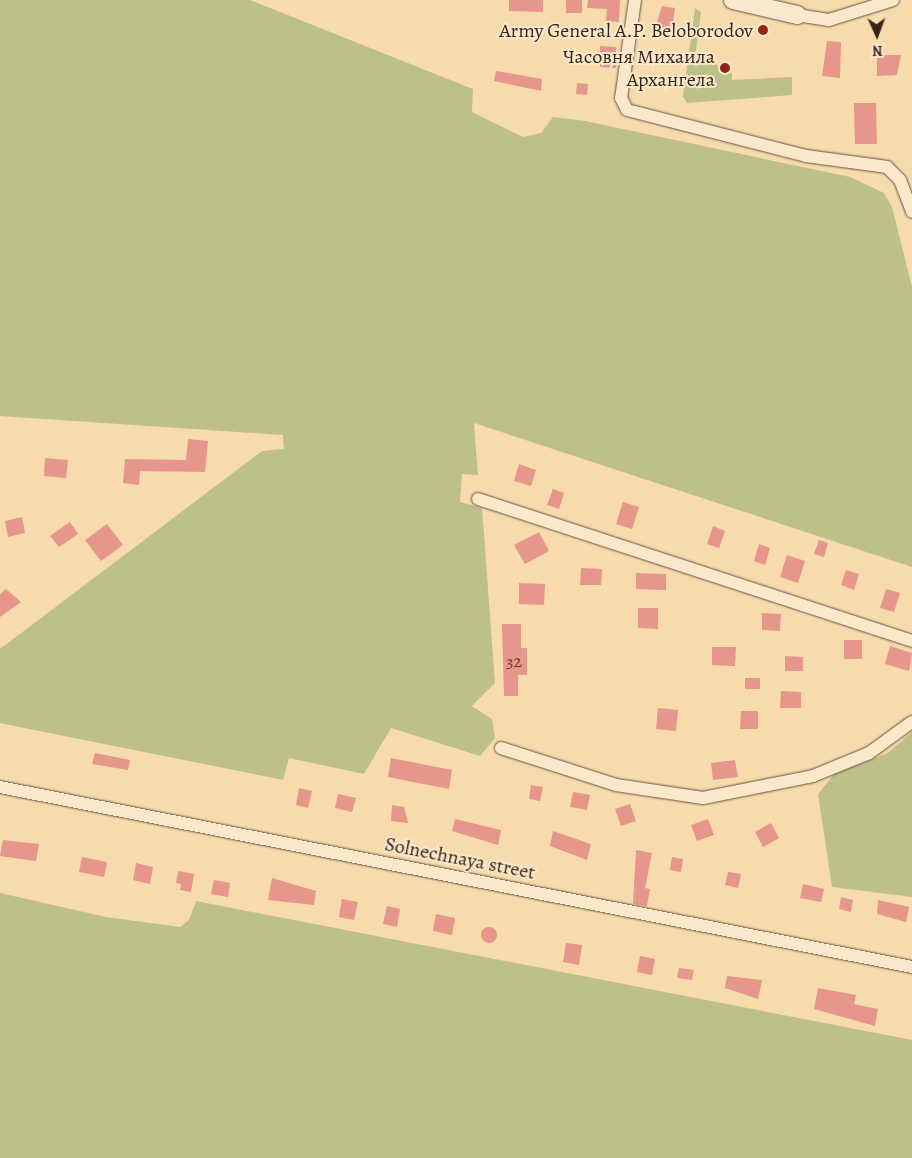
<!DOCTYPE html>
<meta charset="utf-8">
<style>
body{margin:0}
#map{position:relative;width:912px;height:1158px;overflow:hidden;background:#f7dbad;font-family:Alegreya,serif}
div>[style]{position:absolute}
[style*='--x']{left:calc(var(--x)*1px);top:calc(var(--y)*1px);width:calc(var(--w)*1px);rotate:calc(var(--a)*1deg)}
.green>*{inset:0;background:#bdc089}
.building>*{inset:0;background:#e6968a}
.round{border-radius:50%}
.roads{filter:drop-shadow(0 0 1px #685240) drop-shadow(0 0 1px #685240)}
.street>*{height:12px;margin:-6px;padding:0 6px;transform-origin:6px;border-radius:6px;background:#fae8ca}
.secondary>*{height:18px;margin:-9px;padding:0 9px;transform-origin:9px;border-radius:9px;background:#fae8ca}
.dots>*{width:14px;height:14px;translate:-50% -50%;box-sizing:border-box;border:2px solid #fae8ca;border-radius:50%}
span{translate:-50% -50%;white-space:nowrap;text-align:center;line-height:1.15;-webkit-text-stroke:4px #fae8ca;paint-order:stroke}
.number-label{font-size:18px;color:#644038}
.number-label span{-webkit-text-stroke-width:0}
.poi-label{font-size:20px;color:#39241c}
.right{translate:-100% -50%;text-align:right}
.street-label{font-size:20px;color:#39241c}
.north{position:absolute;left:852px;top:10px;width:50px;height:50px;-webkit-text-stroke:4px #fae8ca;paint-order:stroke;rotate:178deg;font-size:14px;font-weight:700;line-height:20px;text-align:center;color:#39241c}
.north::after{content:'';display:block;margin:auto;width:18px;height:22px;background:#39241c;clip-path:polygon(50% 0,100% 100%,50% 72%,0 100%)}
</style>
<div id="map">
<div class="green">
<div style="clip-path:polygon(0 0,250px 0,473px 89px,472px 112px,523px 137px,541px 133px,553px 117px,585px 121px,850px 177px,884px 193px,892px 207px,912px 287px,912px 567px,474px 423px,478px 475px,462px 474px,460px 502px,482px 508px,495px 683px,472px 706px,492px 719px,495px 738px,480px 756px,391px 728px,364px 774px,289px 758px,283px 780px,0 723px,0 649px,262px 451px,284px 449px,283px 435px,0 416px)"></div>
<div style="clip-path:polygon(695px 8px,701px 12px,694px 66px,712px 62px,732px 74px,732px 80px,792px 77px,792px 95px,687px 103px,683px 97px)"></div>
<div style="clip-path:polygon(912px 732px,912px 897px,832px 887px,818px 794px,834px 774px,888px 753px)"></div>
<div style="clip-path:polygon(0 893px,106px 917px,180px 927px,189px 920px,196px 901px,912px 1040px,912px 1158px,0 1158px)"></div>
</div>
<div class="building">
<div style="clip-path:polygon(509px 0,543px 0,543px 12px,509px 11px)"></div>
<div style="clip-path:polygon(566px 0,582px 0,582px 13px,566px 13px)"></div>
<div style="clip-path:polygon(588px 0,620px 0,619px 22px,606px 21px,607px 9px,587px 8px)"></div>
<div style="clip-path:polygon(662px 6px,675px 8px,672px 30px,655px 28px)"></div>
<div style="clip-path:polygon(827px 41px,841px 42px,840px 78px,822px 76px)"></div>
<div style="clip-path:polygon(600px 46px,616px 47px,616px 68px,600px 67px)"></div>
<div style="clip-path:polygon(877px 55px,901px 55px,897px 75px,877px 76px)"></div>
<div style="clip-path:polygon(496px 71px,542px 79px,541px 91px,494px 81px)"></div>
<div style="clip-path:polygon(577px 83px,588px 84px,587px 95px,576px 94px)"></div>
<div style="clip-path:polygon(854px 103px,876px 103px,877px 144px,855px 144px)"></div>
<div style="clip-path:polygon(188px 439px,208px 441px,205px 472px,140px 471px,139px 485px,123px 483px,125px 459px,186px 460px)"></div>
<div style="clip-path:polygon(45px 458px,68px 460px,66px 478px,44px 476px)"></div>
<div style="clip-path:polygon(519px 464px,536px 470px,531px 486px,514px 481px)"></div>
<div style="clip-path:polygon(553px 489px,564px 493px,559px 509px,547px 505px)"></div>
<div style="clip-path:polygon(623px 502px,639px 507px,632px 529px,616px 524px)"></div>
<div style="clip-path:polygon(22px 517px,25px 533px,8px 537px,5px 521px)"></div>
<div style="clip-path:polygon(70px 522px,78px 534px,59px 547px,50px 536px)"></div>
<div style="clip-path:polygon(107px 524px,123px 545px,101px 561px,85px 540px)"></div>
<div style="clip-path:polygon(713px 526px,725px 531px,719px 548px,707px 544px)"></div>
<div style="clip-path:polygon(539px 532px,549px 551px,525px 564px,514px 545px)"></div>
<div style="clip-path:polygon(819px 540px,828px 543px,824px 557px,814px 554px)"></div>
<div style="clip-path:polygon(759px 544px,770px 548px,765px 565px,754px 561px)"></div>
<div style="clip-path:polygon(787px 555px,805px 561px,798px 583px,780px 577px)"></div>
<div style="clip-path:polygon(581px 568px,602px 569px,601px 585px,580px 585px)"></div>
<div style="clip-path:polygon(846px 570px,859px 574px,854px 590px,841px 585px)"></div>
<div style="clip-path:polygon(636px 573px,666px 574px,666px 590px,636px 589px)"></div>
<div style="clip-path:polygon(519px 583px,545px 584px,544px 605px,519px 604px)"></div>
<div style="clip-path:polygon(6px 589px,21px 602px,0 617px,0 594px)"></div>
<div style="clip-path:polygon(886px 589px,900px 593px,894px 612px,880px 608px)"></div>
<div style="clip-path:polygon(638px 608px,658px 608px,658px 629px,638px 628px)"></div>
<div style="clip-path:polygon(762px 613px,781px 614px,780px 631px,762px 630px)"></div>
<div style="clip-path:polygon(502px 624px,521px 624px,521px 648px,527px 648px,527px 675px,518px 675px,518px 696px,504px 696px)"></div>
<div style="clip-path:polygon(844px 640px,862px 640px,862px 659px,844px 659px)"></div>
<div style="clip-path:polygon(890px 646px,912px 653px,909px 671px,885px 664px)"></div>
<div style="clip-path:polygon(712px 647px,736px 647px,735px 666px,712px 665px)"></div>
<div style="clip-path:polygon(785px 656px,803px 657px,803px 671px,785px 671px)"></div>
<div style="clip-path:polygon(745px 678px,760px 678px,760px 689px,745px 689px)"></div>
<div style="clip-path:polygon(781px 691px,801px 692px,801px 708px,780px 708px)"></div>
<div style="clip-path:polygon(658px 708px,678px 710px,676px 731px,656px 729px)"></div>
<div style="clip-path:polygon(741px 711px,758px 711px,758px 729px,740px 729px)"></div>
<div style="clip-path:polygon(95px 753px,130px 760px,128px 770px,92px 764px)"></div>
<div style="clip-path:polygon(391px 758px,452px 770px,449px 789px,388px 777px)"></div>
<div style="clip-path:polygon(735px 760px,738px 777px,713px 780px,711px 763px)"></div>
<div style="clip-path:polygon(531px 785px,543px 787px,540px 801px,529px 799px)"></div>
<div style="clip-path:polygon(299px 788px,312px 791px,308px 808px,296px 805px)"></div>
<div style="clip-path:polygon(573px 792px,590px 795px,587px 810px,570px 807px)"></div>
<div style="clip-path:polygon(338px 794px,356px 798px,352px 812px,335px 808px)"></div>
<div style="clip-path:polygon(630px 804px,636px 821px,621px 826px,615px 809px)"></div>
<div style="clip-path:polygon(392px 805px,404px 807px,408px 823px,391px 821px)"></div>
<div style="clip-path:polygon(455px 819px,501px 830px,498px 845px,452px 831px)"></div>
<div style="clip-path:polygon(708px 819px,714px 835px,697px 841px,691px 825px)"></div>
<div style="clip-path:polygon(771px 823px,779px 838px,763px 847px,755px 832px)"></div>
<div style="clip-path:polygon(553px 831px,591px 844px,587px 860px,550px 846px)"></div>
<div style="clip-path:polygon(3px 840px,39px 844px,36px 861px,0 856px)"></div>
<div style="clip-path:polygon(636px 850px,652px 853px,645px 888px,650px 889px,647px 906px,633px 904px)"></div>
<div style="clip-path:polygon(82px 857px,107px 862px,104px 877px,79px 872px)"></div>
<div style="clip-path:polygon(672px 857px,683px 859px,681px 872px,670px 870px)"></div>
<div style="clip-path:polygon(136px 863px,153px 867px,150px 884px,133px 880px)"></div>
<div style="clip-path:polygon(178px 871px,194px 874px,191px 892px,180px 890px,181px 884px,176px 883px)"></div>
<div style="clip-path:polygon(728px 872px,741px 874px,738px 888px,725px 885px)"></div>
<div style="clip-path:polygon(272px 878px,316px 891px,314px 905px,268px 900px)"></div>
<div style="clip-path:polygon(214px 880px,230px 883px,228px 897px,211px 894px)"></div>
<div style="clip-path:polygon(803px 884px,824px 889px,821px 902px,800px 898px)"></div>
<div style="clip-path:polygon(841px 897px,853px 900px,851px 912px,839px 909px)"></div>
<div style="clip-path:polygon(342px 899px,358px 902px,354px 920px,339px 917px)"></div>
<div style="clip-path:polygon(878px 900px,909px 907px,906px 922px,877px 914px)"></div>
<div style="clip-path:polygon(387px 906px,400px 909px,397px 927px,383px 924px)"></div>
<div style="clip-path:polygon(436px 914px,455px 918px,452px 935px,433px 931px)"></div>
<div class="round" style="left:481px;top:927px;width:16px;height:16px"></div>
<div style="clip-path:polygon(566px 943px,582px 945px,579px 965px,563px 962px)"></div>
<div style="clip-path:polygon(640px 956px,655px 959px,652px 975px,637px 972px)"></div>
<div style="clip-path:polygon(679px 968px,694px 970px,692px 980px,677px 978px)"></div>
<div style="clip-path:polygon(727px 976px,762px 980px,758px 999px,725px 988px)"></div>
<div style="clip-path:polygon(818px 988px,856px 995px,854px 1004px,878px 1009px,875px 1026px,814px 1009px)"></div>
</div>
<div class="roads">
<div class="street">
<div style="--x:635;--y:0;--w:99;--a:98.1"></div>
<div style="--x:621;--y:98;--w:13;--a:63"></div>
<div style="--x:627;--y:110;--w:185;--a:14.4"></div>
<div style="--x:806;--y:156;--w:82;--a:7.7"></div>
<div style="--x:887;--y:167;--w:18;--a:45"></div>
<div style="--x:900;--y:180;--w:34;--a:69"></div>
<div style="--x:797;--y:15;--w:32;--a:9"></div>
<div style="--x:829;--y:20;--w:67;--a:-17.4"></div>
<div style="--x:478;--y:499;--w:457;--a:18.1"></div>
<div style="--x:501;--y:748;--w:121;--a:17.8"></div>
<div style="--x:616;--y:785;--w:88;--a:8.5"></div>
<div style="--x:703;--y:798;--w:112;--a:-11.3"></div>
<div style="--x:813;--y:776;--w:61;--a:-22.3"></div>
<div style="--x:869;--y:753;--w:53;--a:-35.8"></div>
<div style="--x:0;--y:787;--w:930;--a:11.16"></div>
</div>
<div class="secondary">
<div style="--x:733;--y:0;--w:66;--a:13.2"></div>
</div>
</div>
<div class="dots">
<div style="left:763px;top:30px;background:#8f2418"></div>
<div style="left:725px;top:68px;background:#8f2418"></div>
</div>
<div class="number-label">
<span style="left:514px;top:661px">32</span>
</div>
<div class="poi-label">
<span class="right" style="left:753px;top:30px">Army General A.P. Beloborodov</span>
<span class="right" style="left:715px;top:68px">Часовня Михаила<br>Архангела</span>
</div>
<div class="street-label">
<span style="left:460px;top:858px;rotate:11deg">Solnechnaya street</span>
</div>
<div class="north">N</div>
</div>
